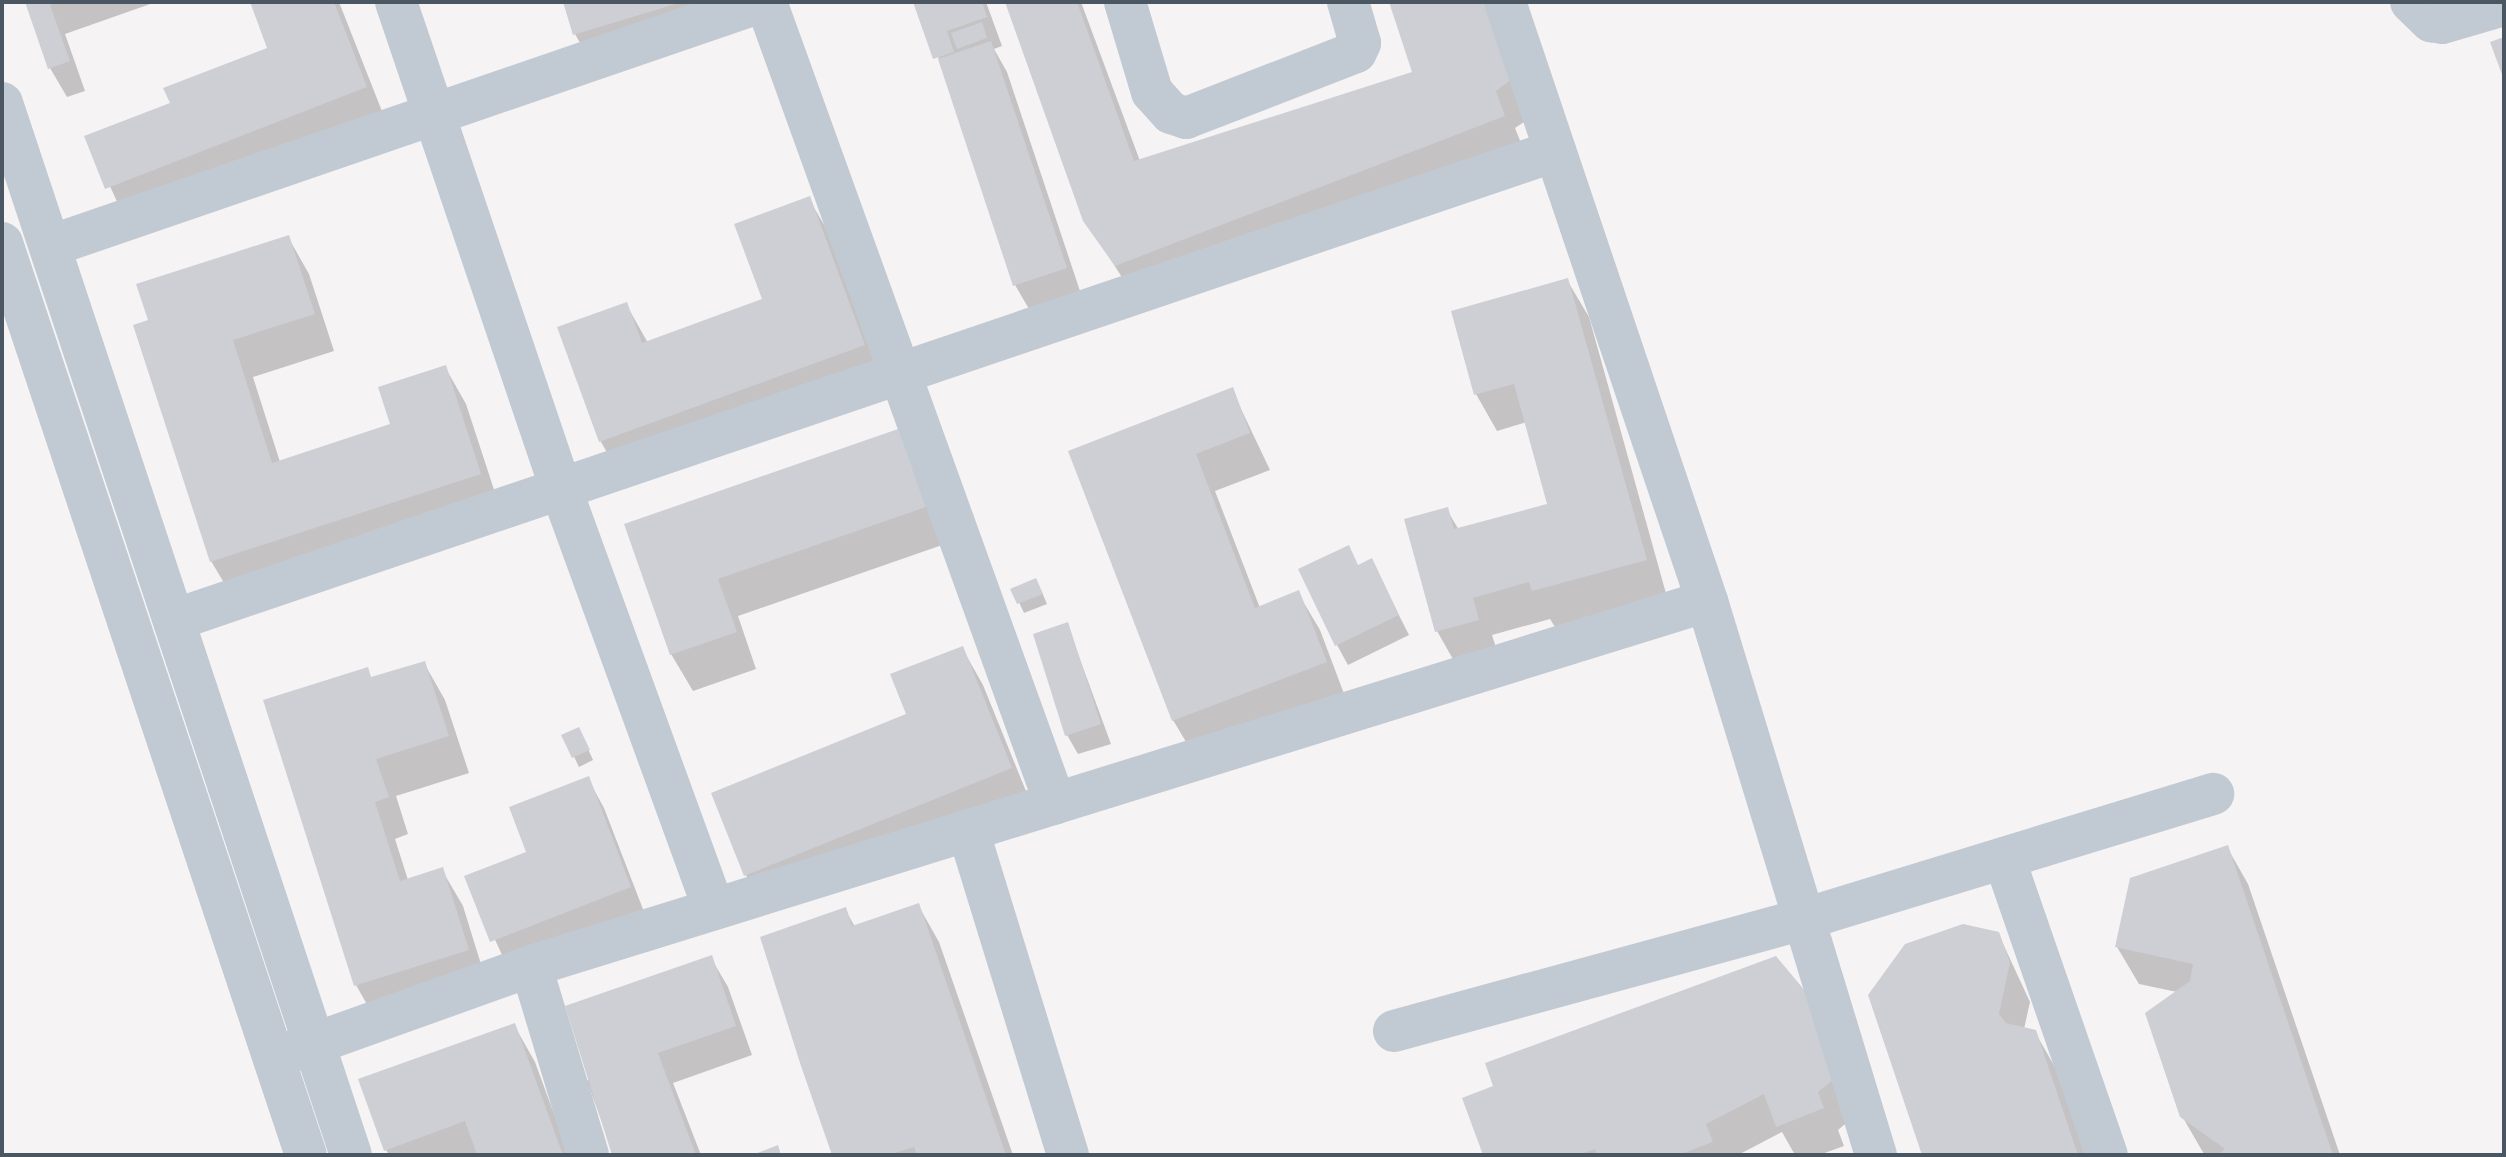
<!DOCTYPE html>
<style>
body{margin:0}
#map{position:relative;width:2506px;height:1157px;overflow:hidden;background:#f5f3f3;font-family:"Archivo Narrow",sans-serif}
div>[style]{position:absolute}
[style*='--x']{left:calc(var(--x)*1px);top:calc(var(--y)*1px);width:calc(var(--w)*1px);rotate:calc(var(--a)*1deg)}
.shadow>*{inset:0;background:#0003}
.building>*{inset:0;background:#cdcfd5}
.minor>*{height:42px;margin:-21px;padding:0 21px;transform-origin:21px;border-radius:21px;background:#c1cad2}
span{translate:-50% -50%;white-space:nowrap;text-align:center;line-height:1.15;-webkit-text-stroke:8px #fff;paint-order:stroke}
.frame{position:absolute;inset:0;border:4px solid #4a5661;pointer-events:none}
</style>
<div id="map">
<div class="shadow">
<div style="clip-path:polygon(27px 2px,156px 2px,65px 34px,85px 91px,67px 97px,50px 68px)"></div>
<div style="clip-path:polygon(252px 2px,339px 2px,387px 124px,128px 225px,87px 137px,172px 104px,270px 49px)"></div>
<div style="clip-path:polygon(565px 2px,747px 2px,596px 71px,575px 34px)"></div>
<div style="clip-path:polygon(915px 2px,986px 2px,1002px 46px,994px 49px,1007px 72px,1082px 297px,1032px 314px,1015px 285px,946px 76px)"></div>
<div style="clip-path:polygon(1007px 2px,1081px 2px,1140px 161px,1414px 74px,1391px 2px,1490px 2px,1536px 114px,1515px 128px,1525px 153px,1138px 302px,1085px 220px)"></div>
<div style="clip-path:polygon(809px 199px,830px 235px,884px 382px,622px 478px,601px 442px,560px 328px,626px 304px,648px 343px,764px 300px)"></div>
<div style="clip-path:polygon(288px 237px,309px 274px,334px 351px,253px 377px,280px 462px,393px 425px,445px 367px,466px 404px,501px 511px,233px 598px,211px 561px,150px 321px)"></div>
<div style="clip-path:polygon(1567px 280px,1589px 317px,1667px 597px,1555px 627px,1550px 619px,1492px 635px,1499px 657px,1458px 668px,1437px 631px,1447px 510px,1459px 530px,1550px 505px,1527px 422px,1497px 431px,1476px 394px)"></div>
<div style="clip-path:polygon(1232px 390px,1270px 470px,1215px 491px,1260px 608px,1298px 593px,1320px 630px,1346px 699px,1195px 757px,1173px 720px,1070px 452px)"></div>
<div style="clip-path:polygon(918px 468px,945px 544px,738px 616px,756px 669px,693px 691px,671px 654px,627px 526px)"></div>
<div style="clip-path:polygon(1371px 560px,1409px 635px,1348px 665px,1337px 645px,1358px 566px)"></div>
<div style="clip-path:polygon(1013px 590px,1041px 590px,1047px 604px,1024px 613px)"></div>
<div style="clip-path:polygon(1067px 624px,1111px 744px,1078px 754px,1067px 735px)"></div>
<div style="clip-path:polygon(962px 648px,983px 685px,1032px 806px,767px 912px,746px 875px,713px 794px,909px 716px)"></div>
<div style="clip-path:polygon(424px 663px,445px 700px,469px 773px,396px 796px,408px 834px,395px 839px,408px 880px,442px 870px,463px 906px,488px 987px,377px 1022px,356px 985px,372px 679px)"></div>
<div style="clip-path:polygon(564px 736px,583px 738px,593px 760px,579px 767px)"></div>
<div style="clip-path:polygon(588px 779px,604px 808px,646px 917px,509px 970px,466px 877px,529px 853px)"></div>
<div style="clip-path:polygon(2227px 847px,2248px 884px,2340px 1155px,2204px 1154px,2182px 1116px,2177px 992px,2139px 984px,2117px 947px)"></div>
<div style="clip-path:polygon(918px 905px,939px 942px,1013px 1155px,835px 1155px,845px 909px,855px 927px)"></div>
<div style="clip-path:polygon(1998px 933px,2030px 1002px,2024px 1029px,2035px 1032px,2056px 1069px,2085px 1155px,1924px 1155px)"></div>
<div style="clip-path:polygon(711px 958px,728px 987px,752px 1055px,673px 1083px,701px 1155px,614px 1155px,587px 1081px)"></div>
<div style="clip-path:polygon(1775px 958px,1864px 1108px,1838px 1130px,1844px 1146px,1819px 1155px,1795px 1155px,1782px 1132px,1738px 1155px,1486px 1155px)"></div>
<div style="clip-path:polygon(514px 1025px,535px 1062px,569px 1155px,389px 1155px,386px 1150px)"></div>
</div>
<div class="building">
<div style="clip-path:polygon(25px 2px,57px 2px,50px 5px,70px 61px,48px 69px)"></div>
<div style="clip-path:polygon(250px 2px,334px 2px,367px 87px,105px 189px,84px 136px,170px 103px,163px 88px,267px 48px)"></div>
<div style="clip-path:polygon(563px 2px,679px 2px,679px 3px,573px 35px)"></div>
<div style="clip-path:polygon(913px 2px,982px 2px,987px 17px,947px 31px,954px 52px,933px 59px)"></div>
<div style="clip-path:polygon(1005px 2px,1077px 2px,1134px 161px,1412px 72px,1389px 2px,1486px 2px,1516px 76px,1496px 91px,1505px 116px,1115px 266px,1083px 221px)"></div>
<div style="clip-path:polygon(982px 22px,987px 38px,957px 49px,951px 33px)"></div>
<div style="clip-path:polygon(2504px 37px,2504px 80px,2490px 42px)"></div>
<div style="clip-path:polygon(991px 41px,1067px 268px,1013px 286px,938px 59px)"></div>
<div style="clip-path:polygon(810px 196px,865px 345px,599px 442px,557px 327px,627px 302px,642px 343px,762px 299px,734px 224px)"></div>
<div style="clip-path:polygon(289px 235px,315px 314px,233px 340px,272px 463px,390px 424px,378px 387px,446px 365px,481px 474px,210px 562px,133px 325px,148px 320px,136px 284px)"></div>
<div style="clip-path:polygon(1568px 278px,1647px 560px,1532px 591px,1529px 582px,1473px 598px,1479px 620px,1435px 632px,1404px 519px,1448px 507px,1454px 529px,1547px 504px,1514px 384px,1474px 395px,1451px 311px)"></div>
<div style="clip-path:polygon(1233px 387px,1250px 433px,1196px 454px,1255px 608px,1299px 590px,1327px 662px,1172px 721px,1068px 451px)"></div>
<div style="clip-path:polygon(898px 429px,926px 507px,718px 579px,737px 632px,670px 655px,624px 524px)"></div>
<div style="clip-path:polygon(1349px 545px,1358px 565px,1372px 558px,1399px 615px,1335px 646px,1298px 569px)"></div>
<div style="clip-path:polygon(1036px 578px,1043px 594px,1017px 604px,1010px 589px)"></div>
<div style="clip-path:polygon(1068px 622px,1101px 724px,1065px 736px,1033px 634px)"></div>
<div style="clip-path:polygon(963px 646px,1012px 768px,744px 876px,711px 793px,906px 714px,890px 674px)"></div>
<div style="clip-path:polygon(425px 661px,449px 736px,376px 759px,389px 797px,375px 802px,400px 881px,443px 867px,469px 950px,354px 986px,263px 700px,368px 667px,371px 677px)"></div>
<div style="clip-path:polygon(579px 727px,590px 750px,572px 758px,561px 735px)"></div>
<div style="clip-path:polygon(589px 776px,631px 887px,490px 942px,464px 876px,526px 852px,509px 807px)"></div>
<div style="clip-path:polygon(2228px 845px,2333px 1155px,2217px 1155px,2225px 1149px,2180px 1117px,2145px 1013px,2190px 981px,2193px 964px,2115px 947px,2130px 878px)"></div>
<div style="clip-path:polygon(919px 903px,1006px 1155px,917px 1155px,914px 1147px,889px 1155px,832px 1155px,801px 1066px,760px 937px,846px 907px,852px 926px)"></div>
<div style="clip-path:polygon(1963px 924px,1999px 932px,2010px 963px,1999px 1014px,2006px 1023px,2036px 1030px,2078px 1155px,1922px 1155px,1868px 995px,1905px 944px)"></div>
<div style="clip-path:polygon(712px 955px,736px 1026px,658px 1053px,696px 1155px,612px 1155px,565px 1006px)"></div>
<div style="clip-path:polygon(1776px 956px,1821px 1010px,1844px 1071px,1818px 1092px,1824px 1108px,1776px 1127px,1764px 1094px,1706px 1124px,1713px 1142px,1678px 1155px,1597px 1155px,1595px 1149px,1578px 1155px,1483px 1155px,1462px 1098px,1493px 1086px,1485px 1063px)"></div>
<div style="clip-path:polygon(515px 1023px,563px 1155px,477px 1155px,465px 1121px,384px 1151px,358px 1079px)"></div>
<div style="clip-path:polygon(778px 1145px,781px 1155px,752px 1155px)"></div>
</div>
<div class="minor">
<div style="--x:396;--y:2;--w:514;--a:71.28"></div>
<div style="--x:561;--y:489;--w:447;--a:70"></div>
<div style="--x:766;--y:2;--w:852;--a:70.16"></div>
<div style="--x:1125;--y:2;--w:94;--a:73.3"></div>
<div style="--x:1152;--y:92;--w:28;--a:48"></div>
<div style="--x:1171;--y:113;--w:16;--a:18"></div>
<div style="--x:1186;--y:118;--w:182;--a:-21.2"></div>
<div style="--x:1356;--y:52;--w:10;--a:-66"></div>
<div style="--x:1360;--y:43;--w:43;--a:-106.3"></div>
<div style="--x:1505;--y:2;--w:632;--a:71.36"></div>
<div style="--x:1707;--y:601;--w:579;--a:73.04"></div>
<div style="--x:2411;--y:2;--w:28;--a:44"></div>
<div style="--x:2431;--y:21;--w:11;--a:10"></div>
<div style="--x:2442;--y:23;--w:65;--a:-16.2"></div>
<div style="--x:2;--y:103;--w:1108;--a:71.65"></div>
<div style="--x:2;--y:243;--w:961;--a:71.57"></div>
<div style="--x:50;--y:246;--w:752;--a:-18.94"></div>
<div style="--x:174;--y:620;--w:1458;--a:-18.76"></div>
<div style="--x:968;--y:830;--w:340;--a:72.9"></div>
<div style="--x:2004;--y:858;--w:314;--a:70.9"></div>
<div style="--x:531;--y:966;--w:197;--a:73.2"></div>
<div style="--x:1394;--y:1031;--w:425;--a:-15.3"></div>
<div style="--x:1804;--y:919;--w:428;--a:-17"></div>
<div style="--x:274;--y:1058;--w:273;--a:-19.7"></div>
<div style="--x:531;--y:966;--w:1231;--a:-17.24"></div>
</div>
<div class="frame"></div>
</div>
